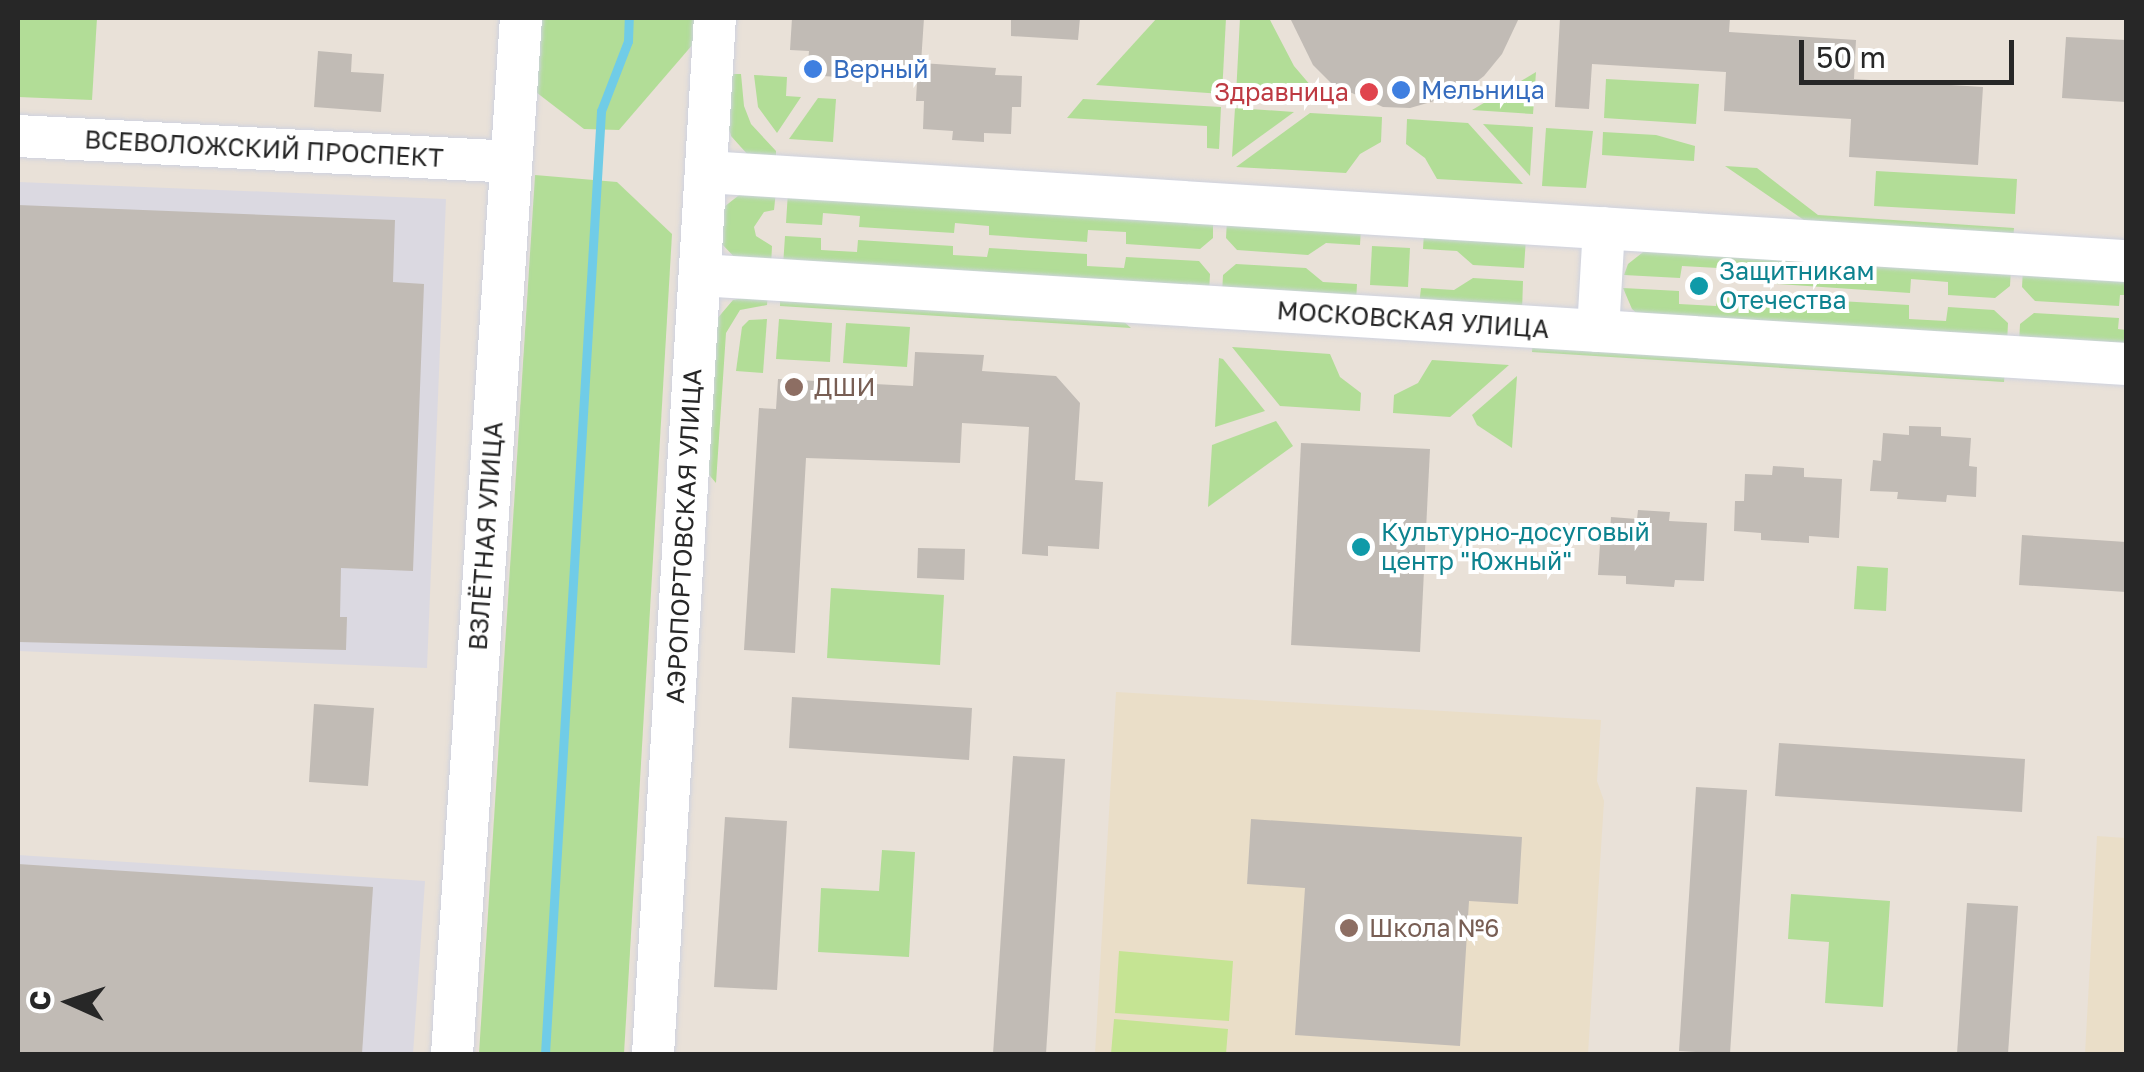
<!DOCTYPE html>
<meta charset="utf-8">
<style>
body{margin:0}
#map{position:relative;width:2144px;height:1072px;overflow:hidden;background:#e9e1d8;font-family:"Golos Text",sans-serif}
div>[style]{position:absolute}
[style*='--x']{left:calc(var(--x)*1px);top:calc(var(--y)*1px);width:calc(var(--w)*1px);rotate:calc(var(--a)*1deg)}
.industrial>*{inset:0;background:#dbd9e1}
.education>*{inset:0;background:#eadec8}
.green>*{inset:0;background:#b2dd97}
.pitch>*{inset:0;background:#c5e493}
.stream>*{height:9px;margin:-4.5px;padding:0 4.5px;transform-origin:4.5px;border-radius:4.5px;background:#70cce7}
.building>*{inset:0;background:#c1bbb5}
.roads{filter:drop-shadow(0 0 2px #ced2df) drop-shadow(0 0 2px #ced2df)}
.minor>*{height:42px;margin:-21px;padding:0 21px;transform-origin:21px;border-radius:21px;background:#fff}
.dots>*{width:28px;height:28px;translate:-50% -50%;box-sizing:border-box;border:5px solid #fff;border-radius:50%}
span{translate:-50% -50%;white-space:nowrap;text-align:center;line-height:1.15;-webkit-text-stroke:8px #fff;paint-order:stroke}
.shop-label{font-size:25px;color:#366cbe}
.left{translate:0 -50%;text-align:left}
.health-label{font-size:25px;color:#be3a42}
.right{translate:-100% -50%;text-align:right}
.street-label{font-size:25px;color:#272727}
.culture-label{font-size:25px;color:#0d838f}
.education-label{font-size:25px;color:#785e54}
.frame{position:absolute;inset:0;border:20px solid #272727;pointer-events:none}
.north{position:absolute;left:20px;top:952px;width:100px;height:100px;-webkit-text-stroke:8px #fff;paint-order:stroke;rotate:273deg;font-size:28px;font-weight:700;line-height:40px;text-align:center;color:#272727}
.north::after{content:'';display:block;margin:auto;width:35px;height:45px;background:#272727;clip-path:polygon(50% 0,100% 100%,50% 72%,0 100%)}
.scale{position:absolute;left:1799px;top:40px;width:215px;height:45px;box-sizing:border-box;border:5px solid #272727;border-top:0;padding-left:12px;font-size:30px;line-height:35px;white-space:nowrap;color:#272727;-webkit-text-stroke:8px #fff;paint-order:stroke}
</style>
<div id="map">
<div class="industrial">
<div style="clip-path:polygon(18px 182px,446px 199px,427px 668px,18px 651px)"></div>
<div style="clip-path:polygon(18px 855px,425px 881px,413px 1054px,18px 1054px)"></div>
</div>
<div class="education">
<div style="clip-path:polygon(1116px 692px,1601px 720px,1597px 781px,1604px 801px,1588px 1054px,1095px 1054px)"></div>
<div style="clip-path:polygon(2097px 836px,2126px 838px,2126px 1054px,2085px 1054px)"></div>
</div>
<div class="green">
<div style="clip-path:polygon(18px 18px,97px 18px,92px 100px,18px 97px)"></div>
<div style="clip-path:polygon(538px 18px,696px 18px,694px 43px,619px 130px,584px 129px,532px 89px)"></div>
<div style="clip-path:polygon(1157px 18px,1226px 18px,1222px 94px,1096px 85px)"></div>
<div style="clip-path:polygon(1240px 18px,1269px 18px,1294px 66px,1323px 100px,1236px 95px)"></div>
<div style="clip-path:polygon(1536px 72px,1533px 114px,1472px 110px)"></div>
<div style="clip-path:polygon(729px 74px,741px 74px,744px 106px,751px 124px,776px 151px,776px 163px,749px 156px,731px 136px,727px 122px)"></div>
<div style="clip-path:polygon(754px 75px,787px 77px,786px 96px,801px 97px,777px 133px,758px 107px)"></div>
<div style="clip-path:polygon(1606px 79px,1699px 84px,1696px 124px,1604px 118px)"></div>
<div style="clip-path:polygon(818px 98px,836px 99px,833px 142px,789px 139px)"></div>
<div style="clip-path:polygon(1083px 99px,1221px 107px,1219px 149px,1207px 148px,1207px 126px,1067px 118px)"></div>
<div style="clip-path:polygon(1235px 108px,1294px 112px,1232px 157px)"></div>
<div style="clip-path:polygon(1310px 113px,1382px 117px,1381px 142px,1360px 154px,1346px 173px,1236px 167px)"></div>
<div style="clip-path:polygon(1407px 119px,1468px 123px,1523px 184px,1437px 179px,1425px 158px,1406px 144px)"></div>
<div style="clip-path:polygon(1483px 124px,1533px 127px,1530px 176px)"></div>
<div style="clip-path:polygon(1546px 128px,1593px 131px,1586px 188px,1542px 186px)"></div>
<div style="clip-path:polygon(1603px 132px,1656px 135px,1695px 146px,1694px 161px,1602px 155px)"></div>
<div style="clip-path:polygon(1725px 166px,1757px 168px,1818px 215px,2014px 228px,2013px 240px,1814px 227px)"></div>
<div style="clip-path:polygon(1876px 171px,2017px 179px,2015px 214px,1874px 206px)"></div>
<div style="clip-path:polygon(535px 175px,617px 182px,672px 234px,624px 1054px,479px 1054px)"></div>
<div style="clip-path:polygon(776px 191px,774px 210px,764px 212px,754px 227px,756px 236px,772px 246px,771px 266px,738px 261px,721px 243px,724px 207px,743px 192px)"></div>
<div style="clip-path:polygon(788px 192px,1213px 219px,1213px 238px,1200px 249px,1126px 244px,1126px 232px,1088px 230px,1087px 242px,989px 235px,989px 226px,955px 223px,954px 233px,859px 227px,860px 216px,823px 213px,822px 225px,786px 223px)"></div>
<div style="clip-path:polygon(1227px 220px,1361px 228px,1360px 245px,1326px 243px,1308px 255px,1237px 250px,1226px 238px)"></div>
<div style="clip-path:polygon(1424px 232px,1526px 238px,1524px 268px,1473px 265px,1457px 251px,1423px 249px)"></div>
<div style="clip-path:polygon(785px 236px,821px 238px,821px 250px,857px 252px,858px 240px,953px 246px,953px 255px,987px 257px,989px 248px,1087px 254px,1087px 266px,1124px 268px,1126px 257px,1199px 261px,1210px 274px,1209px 293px,783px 266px)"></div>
<div style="clip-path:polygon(1372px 246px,1410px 248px,1408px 287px,1370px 285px)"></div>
<div style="clip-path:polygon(1647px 249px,2011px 268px,2010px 286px,1995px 298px,1948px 295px,1948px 282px,1911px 279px,1910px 293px,1718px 280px,1718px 268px,1682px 266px,1680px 278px,1624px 275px,1628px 264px)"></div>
<div style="clip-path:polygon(1236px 264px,1306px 268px,1323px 282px,1357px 284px,1356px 302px,1222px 294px,1223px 275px)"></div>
<div style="clip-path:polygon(2023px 269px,2126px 275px,2126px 295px,2120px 295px,2119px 306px,2035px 301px,2022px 287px)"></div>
<div style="clip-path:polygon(1473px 278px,1523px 281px,1522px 312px,1419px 305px,1421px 288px,1454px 290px)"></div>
<div style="clip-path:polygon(1623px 288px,1679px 291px,1679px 304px,1716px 306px,1718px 294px,1909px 305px,1909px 319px,1946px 321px,1948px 307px,1994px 310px,2008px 323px,2007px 343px,1641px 317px,1632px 309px)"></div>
<div style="clip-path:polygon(768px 293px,767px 305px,740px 310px,726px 333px,716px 483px,705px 470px,716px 320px,733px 300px)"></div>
<div style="clip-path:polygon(780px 294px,1122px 320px,1131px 328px,780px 306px)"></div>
<div style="clip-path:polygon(2034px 313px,2119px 318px,2118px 329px,2126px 330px,2126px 350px,2019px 344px,2020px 324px)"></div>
<div style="clip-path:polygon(767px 319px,763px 373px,736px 371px,742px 327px,749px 320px)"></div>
<div style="clip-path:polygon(779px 319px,832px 323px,830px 362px,776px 359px)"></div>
<div style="clip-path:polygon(846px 323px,910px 327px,907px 367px,843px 363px)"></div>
<div style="clip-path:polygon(1533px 341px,2005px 370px,2004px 382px,1532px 352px)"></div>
<div style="clip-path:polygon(1232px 347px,1330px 354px,1340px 377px,1361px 393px,1360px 411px,1280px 406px)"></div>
<div style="clip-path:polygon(1219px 358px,1223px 359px,1265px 411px,1215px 427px)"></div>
<div style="clip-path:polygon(1432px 360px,1509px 365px,1450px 417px,1393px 413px,1394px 395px,1418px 383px)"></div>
<div style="clip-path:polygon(1517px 376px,1512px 448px,1477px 425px,1472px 415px)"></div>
<div style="clip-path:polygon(1276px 421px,1293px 446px,1208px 507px,1212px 445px)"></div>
<div style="clip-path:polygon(1857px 566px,1888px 568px,1886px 611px,1854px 609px)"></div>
<div style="clip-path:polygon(831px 588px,944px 595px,940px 665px,827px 658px)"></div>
<div style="clip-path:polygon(882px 850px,915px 852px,909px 957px,818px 952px,821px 888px,879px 891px)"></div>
<div style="clip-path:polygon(1791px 894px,1890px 901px,1883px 1007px,1825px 1003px,1829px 942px,1788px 939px)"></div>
</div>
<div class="pitch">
<div style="clip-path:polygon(1119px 951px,1233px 961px,1229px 1021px,1115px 1013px)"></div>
<div style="clip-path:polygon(1114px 1019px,1228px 1029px,1226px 1054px,1111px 1054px)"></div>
</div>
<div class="stream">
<div style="--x:545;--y:1054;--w:945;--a:-86.6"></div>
<div style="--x:601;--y:111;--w:75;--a:-68.9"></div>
<div style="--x:628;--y:41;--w:23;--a:-88"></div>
</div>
<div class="building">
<div style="clip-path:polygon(792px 18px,924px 18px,921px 63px,996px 68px,995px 75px,1022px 76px,1021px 107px,1012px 107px,1011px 134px,984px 133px,984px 142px,952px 140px,953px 131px,923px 129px,924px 101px,916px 101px,917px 82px,807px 75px,809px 51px,790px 50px)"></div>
<div style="clip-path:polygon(1011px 18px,1080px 18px,1078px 40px,1011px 36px)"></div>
<div style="clip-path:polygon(1290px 18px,1519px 18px,1502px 54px,1484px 76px,1462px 93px,1410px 108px,1383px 107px,1332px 84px,1313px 65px)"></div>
<div style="clip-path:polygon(1560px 18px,1730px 18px,1729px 32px,1856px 40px,1854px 79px,1983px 87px,1978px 165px,1849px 157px,1851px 119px,1724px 111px,1726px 72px,1592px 64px,1589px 109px,1555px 107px)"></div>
<div style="clip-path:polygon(2066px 37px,2126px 40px,2126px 102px,2062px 98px)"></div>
<div style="clip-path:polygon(318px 51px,352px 54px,351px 72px,384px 74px,381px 112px,314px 107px)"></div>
<div style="clip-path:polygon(18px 205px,395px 220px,393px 282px,424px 284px,413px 571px,341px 568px,340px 617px,347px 617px,346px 650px,18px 642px)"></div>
<div style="clip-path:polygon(915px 352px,984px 355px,982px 371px,1056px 376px,1080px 403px,1075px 480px,1103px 482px,1099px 549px,1048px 546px,1048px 556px,1022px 554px,1029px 427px,962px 423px,960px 463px,806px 458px,795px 653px,744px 650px,759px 408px,776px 409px,778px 379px,913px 386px)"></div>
<div style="clip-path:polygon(1909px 426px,1941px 427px,1941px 436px,1971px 438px,1969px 466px,1977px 467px,1976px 497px,1947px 495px,1946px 502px,1897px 499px,1898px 492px,1870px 491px,1873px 460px,1881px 461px,1883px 433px,1909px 435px)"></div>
<div style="clip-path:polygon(1301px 443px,1430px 449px,1420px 652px,1291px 645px)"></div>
<div style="clip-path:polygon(1773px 466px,1804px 468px,1804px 477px,1842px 479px,1839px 538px,1809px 536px,1809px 543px,1761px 540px,1761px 533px,1734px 531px,1735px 501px,1744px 501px,1745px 474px,1772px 475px)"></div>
<div style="clip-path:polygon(1638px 510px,1670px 512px,1669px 521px,1707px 523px,1704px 581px,1675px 580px,1674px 587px,1626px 584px,1626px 576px,1598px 575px,1600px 544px,1609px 545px,1611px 517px,1637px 519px)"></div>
<div style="clip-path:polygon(2022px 535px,2126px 542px,2126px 592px,2019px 585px)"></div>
<div style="clip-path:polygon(918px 548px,965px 549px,964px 580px,917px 578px)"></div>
<div style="clip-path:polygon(792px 697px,972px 708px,969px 760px,789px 748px)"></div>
<div style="clip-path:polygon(314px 704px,374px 708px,368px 786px,309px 782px)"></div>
<div style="clip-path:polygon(1779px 743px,2025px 759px,2022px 812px,1775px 796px)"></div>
<div style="clip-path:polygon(1013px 756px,1065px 759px,1046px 1054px,993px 1054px)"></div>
<div style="clip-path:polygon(1696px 787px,1747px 790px,1730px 1054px,1679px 1051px)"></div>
<div style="clip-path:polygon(725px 817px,787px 821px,777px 990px,714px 987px)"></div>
<div style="clip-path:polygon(1251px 819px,1522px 837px,1518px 904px,1469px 901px,1460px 1046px,1295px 1035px,1305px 888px,1247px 884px)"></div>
<div style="clip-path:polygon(18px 864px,373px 887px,362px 1054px,18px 1054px)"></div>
<div style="clip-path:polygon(1967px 903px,2018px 906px,2008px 1054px,1957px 1054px)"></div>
</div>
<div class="roads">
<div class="minor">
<div style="--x:18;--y:136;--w:493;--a:3"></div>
<div style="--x:706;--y:172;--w:1423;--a:3.59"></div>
<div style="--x:700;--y:275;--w:1429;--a:3.57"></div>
<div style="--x:1598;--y:331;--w:103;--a:-86.7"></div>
<div style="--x:452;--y:1054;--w:1038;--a:-86.19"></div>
<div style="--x:653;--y:1054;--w:1038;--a:-86.58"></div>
</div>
</div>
<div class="dots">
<div style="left:813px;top:69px;background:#3f7fe0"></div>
<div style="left:1401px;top:90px;background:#3f7fe0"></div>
<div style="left:1369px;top:92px;background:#e0444e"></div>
<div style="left:1699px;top:286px;background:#0f9aa8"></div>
<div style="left:794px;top:387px;background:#8d6e63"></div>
<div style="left:1361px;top:547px;background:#0f9aa8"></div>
<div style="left:1349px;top:928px;background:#8d6e63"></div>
</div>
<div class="shop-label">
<span class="left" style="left:833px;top:69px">Верный</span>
<span class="left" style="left:1421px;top:90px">Мельница</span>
</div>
<div class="health-label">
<span class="right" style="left:1349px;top:92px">Здравница</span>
</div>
<div class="street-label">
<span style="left:264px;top:149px;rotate:3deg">ВСЕВОЛОЖСКИЙ ПРОСПЕКТ</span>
<span style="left:1413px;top:320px;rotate:4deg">МОСКОВСКАЯ УЛИЦА</span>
<span style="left:486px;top:536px;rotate:-86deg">ВЗЛЁТНАЯ УЛИЦА</span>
<span style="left:684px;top:536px;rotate:-87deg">АЭРОПОРТОВСКАЯ УЛИЦА</span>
</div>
<div class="culture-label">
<span class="left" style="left:1719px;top:286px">Защитникам<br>Отечества</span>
<span class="left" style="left:1381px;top:547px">Культурно-досуговый<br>центр "Южный"</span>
</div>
<div class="education-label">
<span class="left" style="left:814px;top:387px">ДШИ</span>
<span class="left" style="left:1369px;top:928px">Школа №6</span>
</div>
<div class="frame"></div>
<div class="north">С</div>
<div class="scale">50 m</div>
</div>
